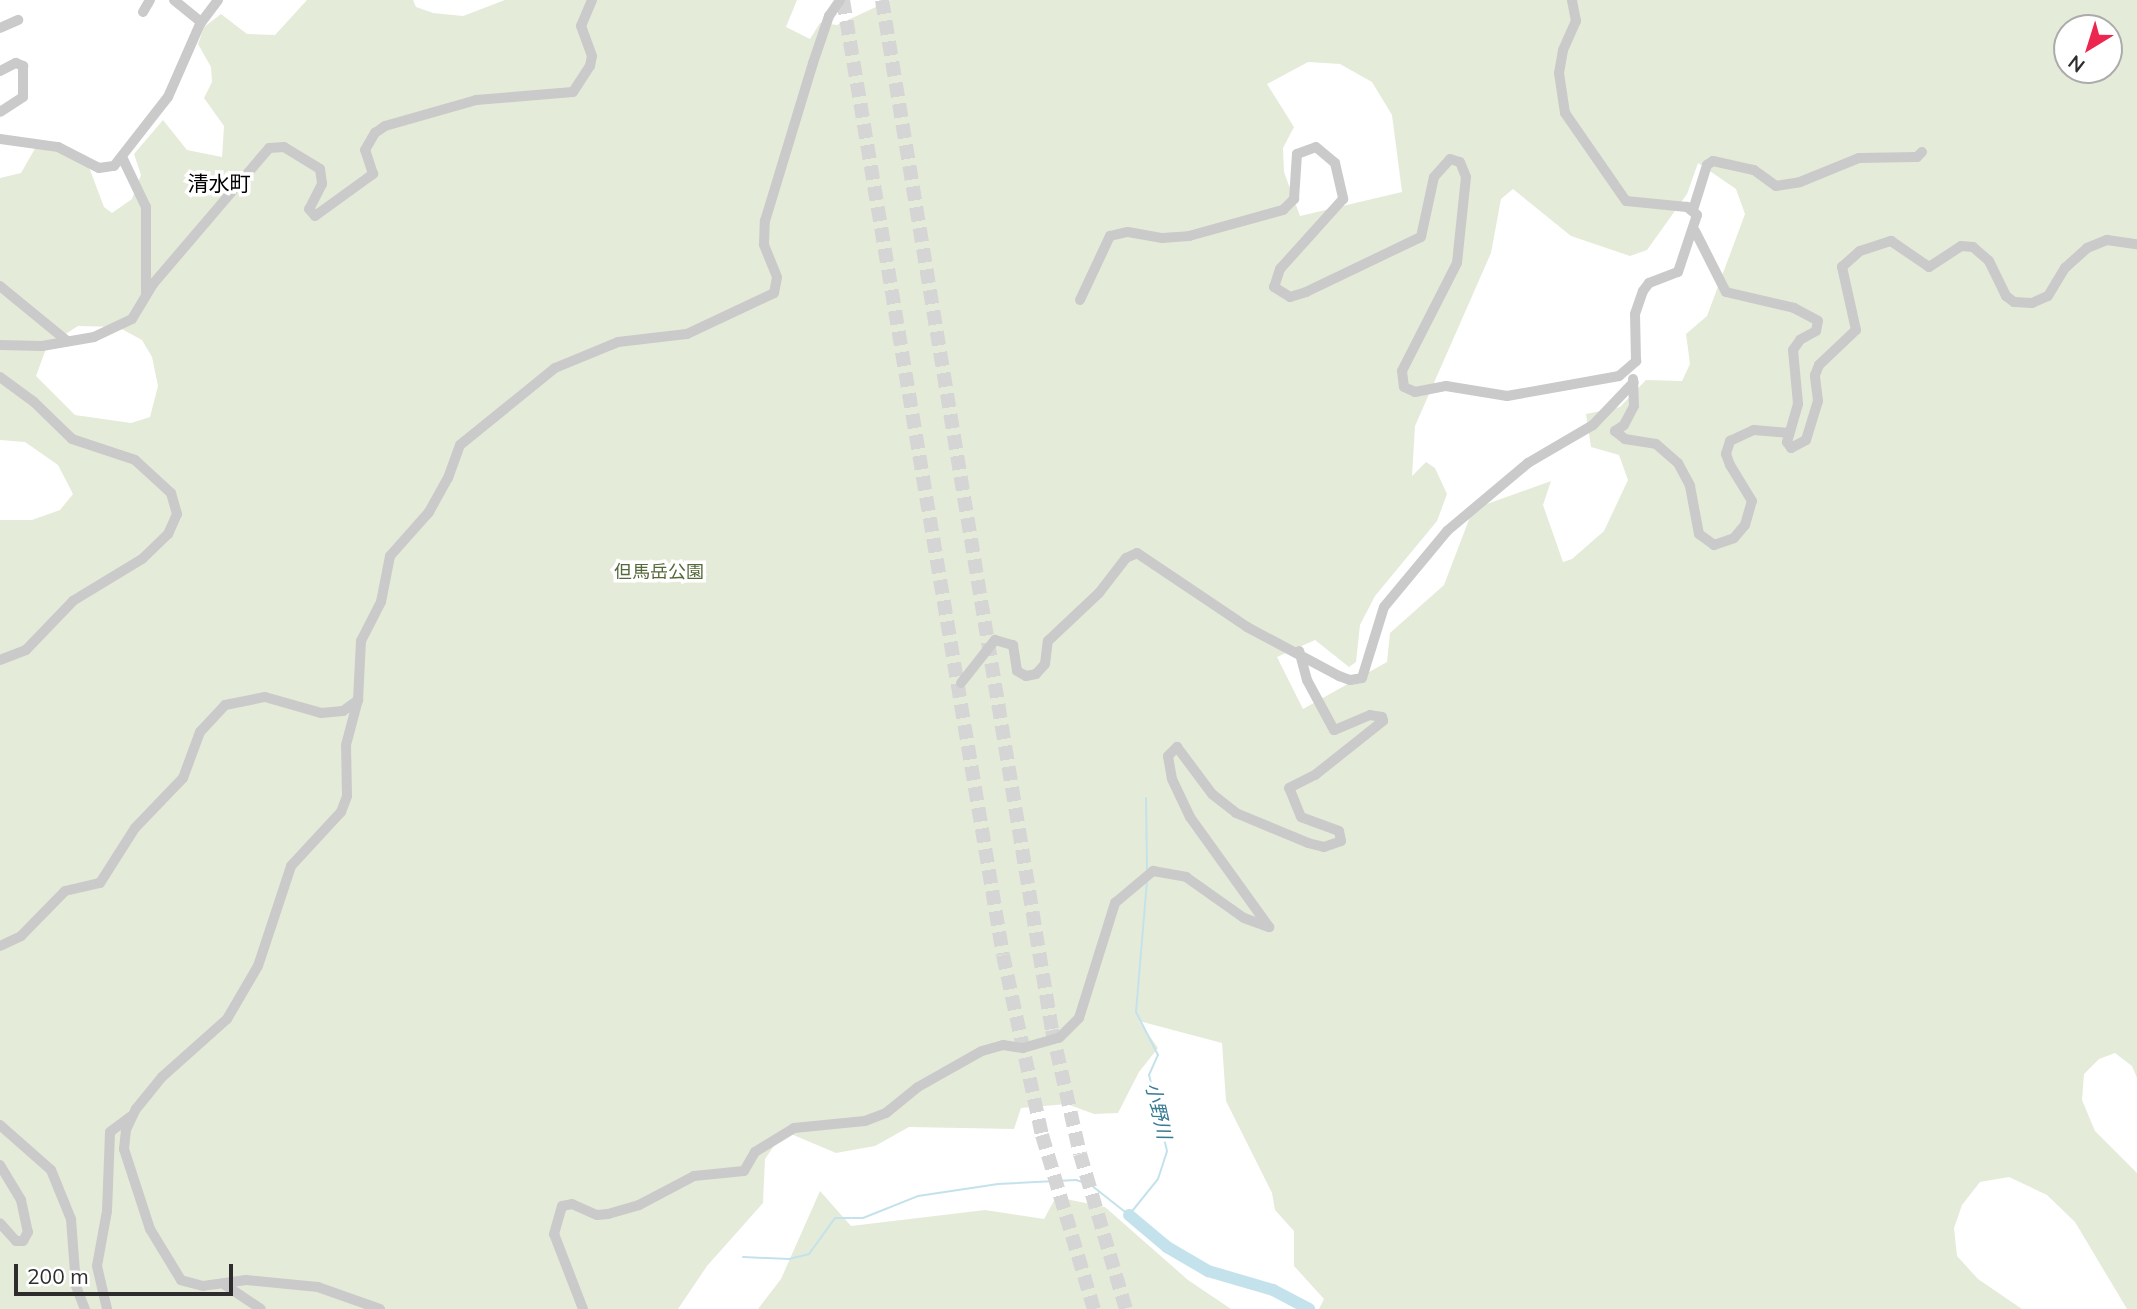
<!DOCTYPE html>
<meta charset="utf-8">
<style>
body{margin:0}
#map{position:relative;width:2137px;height:1309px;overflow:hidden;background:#fff;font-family:Mulish,"Noto Sans JP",sans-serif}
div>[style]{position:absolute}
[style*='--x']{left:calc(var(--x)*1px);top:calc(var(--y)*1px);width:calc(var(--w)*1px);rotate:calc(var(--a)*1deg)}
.green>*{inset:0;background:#e5ebd9}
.stream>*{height:2px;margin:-1px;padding:0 1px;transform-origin:1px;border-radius:1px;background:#c4e2ec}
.river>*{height:12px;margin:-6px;padding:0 6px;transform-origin:6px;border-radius:6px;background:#c4e2ec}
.highway-tunnel>*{height:14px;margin-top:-7px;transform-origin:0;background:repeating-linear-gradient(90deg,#d5d5d5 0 14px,transparent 0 21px)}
.minor>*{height:10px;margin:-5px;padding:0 5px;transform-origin:5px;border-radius:5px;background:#cacaca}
span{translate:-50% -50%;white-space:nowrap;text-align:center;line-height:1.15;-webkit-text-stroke:7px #fff;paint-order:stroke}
.park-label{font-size:18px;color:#566a39}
.water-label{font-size:19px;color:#387b92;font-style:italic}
.quarter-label{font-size:21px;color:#000}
.north{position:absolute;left:2053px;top:14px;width:70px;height:70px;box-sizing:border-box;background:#fff;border:2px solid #ababab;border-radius:50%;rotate:218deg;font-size:19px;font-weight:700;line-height:28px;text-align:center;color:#2d2d2d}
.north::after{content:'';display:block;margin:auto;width:24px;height:32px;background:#ec264f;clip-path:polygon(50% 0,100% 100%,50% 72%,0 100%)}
.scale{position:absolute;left:14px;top:1264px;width:219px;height:32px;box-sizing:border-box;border:4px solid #2d2d2d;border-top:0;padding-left:9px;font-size:21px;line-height:24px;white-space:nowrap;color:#2d2d2d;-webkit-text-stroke:5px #fff;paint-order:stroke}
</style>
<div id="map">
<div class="green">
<div style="clip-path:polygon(evenodd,307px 0,413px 0,416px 7px,433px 13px,463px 16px,505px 0,797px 0,786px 27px,810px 39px,820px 23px,837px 25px,891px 0,2137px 0,2137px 1078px,2132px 1066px,2115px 1053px,2099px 1059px,2084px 1074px,2082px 1100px,2095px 1131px,2137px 1173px,2137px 1309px,2127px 1309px,2075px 1222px,2047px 1195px,2009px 1177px,1980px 1182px,1962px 1205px,1954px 1228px,1957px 1256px,1978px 1279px,2022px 1309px,1319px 1309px,1324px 1299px,1294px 1266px,1294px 1231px,1275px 1210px,1272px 1193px,1226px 1101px,1222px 1043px,1139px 1021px,1158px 1048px,1139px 1072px,1118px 1113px,1094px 1114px,1067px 1104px,1021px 1108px,1014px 1129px,909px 1127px,875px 1146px,836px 1153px,784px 1131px,765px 1159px,763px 1203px,707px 1266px,678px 1309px,0 1309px,0 520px,32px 520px,60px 510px,73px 494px,58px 465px,25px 442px,0 440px,0 178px,21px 173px,37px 145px,87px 162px,104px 207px,112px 213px,132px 199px,141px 175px,134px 154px,163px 120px,187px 150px,222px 157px,224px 126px,204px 98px,212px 82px,211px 67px,198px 44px,204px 27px,221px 14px,247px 34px,275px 35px,307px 0,2067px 28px,2109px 28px,2109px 70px,2067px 70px,2067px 28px,307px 0,1308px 62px,1340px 64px,1372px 82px,1392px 115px,1402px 192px,1300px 216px,1284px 172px,1283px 148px,1294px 127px,1267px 84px,1308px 62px,307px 0,1698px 163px,1736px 189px,1745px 214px,1707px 316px,1686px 334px,1690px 364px,1682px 381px,1646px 380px,1620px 407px,1586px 414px,1591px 447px,1619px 455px,1628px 480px,1604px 531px,1572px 559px,1563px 562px,1543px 505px,1551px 481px,1473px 509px,1444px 585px,1390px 633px,1387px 662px,1303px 709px,1277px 657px,1315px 640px,1349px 667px,1356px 662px,1360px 625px,1375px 596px,1437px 521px,1447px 494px,1435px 468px,1426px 462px,1412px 476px,1415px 426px,1491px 253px,1501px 199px,1513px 189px,1571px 236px,1630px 256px,1647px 250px,1687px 194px,1698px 163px,307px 0,78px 326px,118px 327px,142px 340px,152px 357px,158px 386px,150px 417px,131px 423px,75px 415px,36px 376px,47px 346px,78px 326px)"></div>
<div style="clip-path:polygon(820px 1191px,851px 1226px,985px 1210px,1044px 1219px,1056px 1197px,1105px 1207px,1188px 1280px,1231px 1309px,758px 1309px,781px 1279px)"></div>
</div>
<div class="stream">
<div style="--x:1146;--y:798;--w:73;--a:89.2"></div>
<div style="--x:743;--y:1257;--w:46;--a:2.5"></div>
<div style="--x:789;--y:1259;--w:21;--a:-14"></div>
<div style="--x:809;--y:1254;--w:44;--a:-54.2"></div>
<div style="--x:835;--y:1218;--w:28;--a:0"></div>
<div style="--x:863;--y:1218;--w:59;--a:-21.8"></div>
<div style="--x:918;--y:1196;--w:81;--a:-8.5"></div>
<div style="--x:998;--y:1184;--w:78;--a:-2.9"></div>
<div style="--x:1076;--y:1180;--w:16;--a:18"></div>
<div style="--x:1091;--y:1185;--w:48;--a:38.3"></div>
<div style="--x:1129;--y:1215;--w:46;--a:-51.1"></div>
<div style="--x:1158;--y:1179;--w:29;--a:-72"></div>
<div style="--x:1167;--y:1151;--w:78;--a:-103.3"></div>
<div style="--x:1149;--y:1075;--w:22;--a:-66"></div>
<div style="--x:1158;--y:1055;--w:48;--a:-117.1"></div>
<div style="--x:1136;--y:1012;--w:132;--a:-85.2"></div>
</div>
<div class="river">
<div style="--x:1129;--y:1215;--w:50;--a:40.1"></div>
<div style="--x:1167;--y:1247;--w:48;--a:30.3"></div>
<div style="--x:1208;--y:1271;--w:68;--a:16.3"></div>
<div style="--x:1273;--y:1290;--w:41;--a:27.8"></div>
</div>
<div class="highway-tunnel">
<div style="--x:843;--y:0;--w:968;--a:80.49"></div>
<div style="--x:1003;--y:955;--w:184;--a:77.8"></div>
<div style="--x:1042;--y:1135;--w:182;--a:73.4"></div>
<div style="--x:882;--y:0;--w:1044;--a:80.63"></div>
<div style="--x:1052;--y:1030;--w:127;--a:77.3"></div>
<div style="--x:1080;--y:1154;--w:162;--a:73.5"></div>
</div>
<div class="minor">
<div style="--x:174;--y:0;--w:35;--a:39"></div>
<div style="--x:143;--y:12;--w:14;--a:-60"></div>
<div style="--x:0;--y:28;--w:20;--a:-24"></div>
<div style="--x:0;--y:71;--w:18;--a:-27"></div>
<div style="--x:16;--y:63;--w:8;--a:23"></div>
<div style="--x:23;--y:66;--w:31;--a:90"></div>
<div style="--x:23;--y:97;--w:27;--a:147"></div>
<div style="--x:0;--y:139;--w:59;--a:7.9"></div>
<div style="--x:58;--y:147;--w:46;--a:27.1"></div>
<div style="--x:99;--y:168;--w:15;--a:-8"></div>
<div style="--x:114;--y:166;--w:88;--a:-52"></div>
<div style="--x:168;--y:97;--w:80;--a:-66.3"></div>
<div style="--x:200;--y:24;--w:30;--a:-53"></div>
<div style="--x:123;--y:159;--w:53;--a:64.4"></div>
<div style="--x:146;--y:207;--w:88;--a:90"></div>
<div style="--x:1693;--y:210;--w:47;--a:-72.7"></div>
<div style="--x:1707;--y:165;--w:7;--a:-34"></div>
<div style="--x:1713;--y:161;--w:42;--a:12.4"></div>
<div style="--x:1754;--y:170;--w:27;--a:36"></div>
<div style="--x:1776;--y:186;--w:24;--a:-9"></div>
<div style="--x:1800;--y:182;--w:64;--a:-22.1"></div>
<div style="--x:1859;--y:158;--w:58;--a:-1"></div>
<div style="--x:1917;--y:157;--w:7;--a:-45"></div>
<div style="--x:1695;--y:231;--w:68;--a:63.1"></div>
<div style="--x:1726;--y:292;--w:70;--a:13.2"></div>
<div style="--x:1794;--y:308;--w:27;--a:28"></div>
<div style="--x:1818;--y:321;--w:10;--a:101"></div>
<div style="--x:1816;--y:331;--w:18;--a:151"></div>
<div style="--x:1800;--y:340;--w:12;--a:125"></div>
<div style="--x:1793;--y:350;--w:54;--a:84.7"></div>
<div style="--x:1798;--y:404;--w:40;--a:106"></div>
<div style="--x:1787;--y:442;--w:7;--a:56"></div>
<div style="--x:1791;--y:448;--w:17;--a:-28"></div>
<div style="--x:1806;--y:440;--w:41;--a:-72.9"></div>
<div style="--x:1818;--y:401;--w:26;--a:-97"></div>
<div style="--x:1815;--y:375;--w:11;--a:-68"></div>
<div style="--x:1819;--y:365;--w:51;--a:-43.4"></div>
<div style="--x:1856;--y:330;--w:65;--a:-102.5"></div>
<div style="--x:1842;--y:267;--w:24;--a:-42"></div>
<div style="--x:1860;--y:251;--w:33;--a:-18"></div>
<div style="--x:1891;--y:241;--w:46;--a:34.4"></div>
<div style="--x:1929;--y:267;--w:38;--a:-33"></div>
<div style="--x:1961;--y:246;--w:12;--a:5"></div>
<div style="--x:1973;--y:247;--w:21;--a:41"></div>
<div style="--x:1989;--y:261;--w:39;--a:64"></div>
<div style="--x:2006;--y:296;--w:10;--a:37"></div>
<div style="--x:2014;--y:302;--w:18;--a:3"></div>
<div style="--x:2032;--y:303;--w:17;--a:-24"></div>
<div style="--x:2048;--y:296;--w:33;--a:-59"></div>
<div style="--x:2065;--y:268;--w:30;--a:-42"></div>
<div style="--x:2087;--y:248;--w:22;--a:-22"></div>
<div style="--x:2107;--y:240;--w:30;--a:8"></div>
<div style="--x:0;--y:286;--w:87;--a:39.4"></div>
<div style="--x:1080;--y:300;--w:71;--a:-64.9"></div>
<div style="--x:1110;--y:236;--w:18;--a:-13"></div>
<div style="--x:1128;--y:232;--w:35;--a:10"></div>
<div style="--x:1162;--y:238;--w:27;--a:-4"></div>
<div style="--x:1189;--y:236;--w:98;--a:-15.5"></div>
<div style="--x:1283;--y:210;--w:16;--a:-45"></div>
<div style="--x:1294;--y:199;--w:45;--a:-86.2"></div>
<div style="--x:1297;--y:154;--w:20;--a:-20"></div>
<div style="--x:1316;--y:147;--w:25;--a:40"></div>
<div style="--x:1335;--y:163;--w:37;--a:77"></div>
<div style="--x:1343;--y:199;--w:94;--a:132"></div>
<div style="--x:1280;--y:269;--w:19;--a:108"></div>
<div style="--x:1274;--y:287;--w:19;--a:32"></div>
<div style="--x:1290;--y:297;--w:17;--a:-17"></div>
<div style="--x:1306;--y:292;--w:127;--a:-25.6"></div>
<div style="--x:1421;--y:237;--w:61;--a:-77.8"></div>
<div style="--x:1434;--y:177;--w:24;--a:-48"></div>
<div style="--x:1450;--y:159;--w:10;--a:17"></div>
<div style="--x:1460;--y:162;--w:16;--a:68"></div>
<div style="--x:1466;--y:177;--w:86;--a:96"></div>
<div style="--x:1457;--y:263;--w:121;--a:117"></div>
<div style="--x:1402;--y:371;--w:16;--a:83"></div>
<div style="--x:1404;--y:387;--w:12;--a:24"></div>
<div style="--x:1415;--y:392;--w:32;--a:-11"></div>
<div style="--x:1446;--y:386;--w:62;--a:9.3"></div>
<div style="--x:1507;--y:396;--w:114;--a:-10.1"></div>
<div style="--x:1619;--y:376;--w:23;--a:-41"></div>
<div style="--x:1636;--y:361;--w:47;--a:-91.2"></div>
<div style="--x:1635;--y:314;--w:24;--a:-71"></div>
<div style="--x:1643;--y:291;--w:10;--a:-53"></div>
<div style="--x:1649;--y:283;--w:31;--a:-21"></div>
<div style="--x:1678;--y:272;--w:60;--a:-71.6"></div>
<div style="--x:1697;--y:215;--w:13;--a:-141"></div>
<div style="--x:1687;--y:207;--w:61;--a:-174.4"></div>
<div style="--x:1626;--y:201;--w:107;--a:-124.7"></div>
<div style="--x:1565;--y:113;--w:40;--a:-98.5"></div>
<div style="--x:1559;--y:73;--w:23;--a:-80"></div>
<div style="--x:1563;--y:50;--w:32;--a:-66"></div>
<div style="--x:1576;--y:21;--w:21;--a:-101"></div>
<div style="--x:0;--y:345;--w:42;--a:1.4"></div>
<div style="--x:42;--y:346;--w:53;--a:-9.8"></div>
<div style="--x:94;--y:337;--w:42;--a:-25.3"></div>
<div style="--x:132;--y:319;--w:41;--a:-59"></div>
<div style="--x:153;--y:284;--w:179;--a:-49.5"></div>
<div style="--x:269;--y:148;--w:15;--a:-4"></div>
<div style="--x:284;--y:147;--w:42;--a:31.4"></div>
<div style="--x:320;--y:169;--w:15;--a:82"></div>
<div style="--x:322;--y:184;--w:28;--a:117"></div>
<div style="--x:309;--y:209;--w:9;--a:49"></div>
<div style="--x:315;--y:216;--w:72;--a:-35.9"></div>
<div style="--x:373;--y:174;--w:25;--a:-108"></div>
<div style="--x:365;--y:150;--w:20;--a:-60"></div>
<div style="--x:375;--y:133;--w:12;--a:-35"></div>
<div style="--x:385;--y:126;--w:95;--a:-15.9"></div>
<div style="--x:476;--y:100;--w:97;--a:-4.7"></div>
<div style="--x:573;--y:92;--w:31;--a:-57"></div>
<div style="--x:590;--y:66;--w:10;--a:-79"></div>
<div style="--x:592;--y:56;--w:32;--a:-110"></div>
<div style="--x:581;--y:26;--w:28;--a:-67"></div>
<div style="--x:0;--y:377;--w:42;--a:36.3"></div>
<div style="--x:34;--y:402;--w:53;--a:44.2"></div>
<div style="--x:72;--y:439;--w:66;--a:18.4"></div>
<div style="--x:135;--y:460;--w:49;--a:42.5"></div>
<div style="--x:171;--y:493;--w:22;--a:74"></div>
<div style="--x:177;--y:514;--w:22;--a:114"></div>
<div style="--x:168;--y:534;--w:36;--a:136"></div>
<div style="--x:142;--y:559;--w:81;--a:148.7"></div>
<div style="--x:73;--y:601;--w:68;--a:133.8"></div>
<div style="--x:26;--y:650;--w:28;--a:159"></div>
<div style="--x:1633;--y:379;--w:27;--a:88"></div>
<div style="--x:1634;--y:406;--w:21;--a:118"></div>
<div style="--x:1624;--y:425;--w:11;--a:146"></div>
<div style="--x:1615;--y:431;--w:13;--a:39"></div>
<div style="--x:1625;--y:439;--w:31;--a:9"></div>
<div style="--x:1656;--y:444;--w:29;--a:41"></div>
<div style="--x:1678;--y:463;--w:26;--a:62"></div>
<div style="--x:1690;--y:486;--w:49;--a:79.4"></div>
<div style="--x:1699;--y:534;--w:19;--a:36"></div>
<div style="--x:1714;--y:545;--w:21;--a:-19"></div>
<div style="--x:1734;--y:538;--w:17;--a:-50"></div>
<div style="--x:1745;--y:525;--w:25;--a:-74"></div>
<div style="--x:1752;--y:501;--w:42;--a:-121.4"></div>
<div style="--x:1730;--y:465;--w:12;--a:-110"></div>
<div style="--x:1726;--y:454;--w:14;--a:-73"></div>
<div style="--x:1730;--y:441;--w:26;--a:-25"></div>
<div style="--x:1754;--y:430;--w:34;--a:5"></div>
<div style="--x:961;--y:683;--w:55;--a:-51.7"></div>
<div style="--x:995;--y:640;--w:19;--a:16"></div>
<div style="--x:1013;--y:645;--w:26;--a:81"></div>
<div style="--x:1017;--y:671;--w:10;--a:29"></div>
<div style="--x:1026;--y:676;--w:10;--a:-11"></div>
<div style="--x:1036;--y:674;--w:13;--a:-48"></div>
<div style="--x:1045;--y:664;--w:23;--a:-83"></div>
<div style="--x:1048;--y:641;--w:70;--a:-43.3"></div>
<div style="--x:1099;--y:593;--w:44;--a:-52.4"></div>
<div style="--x:1126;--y:558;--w:12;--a:-24"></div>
<div style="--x:1137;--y:553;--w:133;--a:33.9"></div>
<div style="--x:1247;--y:627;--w:104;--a:28"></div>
<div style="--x:1339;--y:676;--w:12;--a:20"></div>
<div style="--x:1350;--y:680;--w:12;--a:-9"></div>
<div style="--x:1362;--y:678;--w:74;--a:-72.8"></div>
<div style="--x:1384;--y:607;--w:99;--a:-50.3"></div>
<div style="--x:1447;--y:531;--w:106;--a:-40"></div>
<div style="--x:1528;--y:463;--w:75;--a:-30.3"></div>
<div style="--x:1593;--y:425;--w:59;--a:-46.4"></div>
<div style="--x:1269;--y:927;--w:135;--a:-125.7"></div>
<div style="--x:1190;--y:817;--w:42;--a:-115.3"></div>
<div style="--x:1172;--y:779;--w:23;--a:-100"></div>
<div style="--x:1168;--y:756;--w:13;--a:-45"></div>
<div style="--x:1177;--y:747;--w:59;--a:53.3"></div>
<div style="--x:1212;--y:794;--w:31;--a:38"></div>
<div style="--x:1236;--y:813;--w:78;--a:22.6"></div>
<div style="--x:1308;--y:843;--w:16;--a:14"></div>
<div style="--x:1324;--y:847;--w:18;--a:-19"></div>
<div style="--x:1341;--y:841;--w:10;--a:-101"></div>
<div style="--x:1339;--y:831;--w:40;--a:-159.8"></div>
<div style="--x:1301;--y:817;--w:31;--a:-112"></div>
<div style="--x:1289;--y:788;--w:29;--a:-27"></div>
<div style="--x:1315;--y:775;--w:87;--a:-38.5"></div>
<div style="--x:1383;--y:721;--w:4;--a:-104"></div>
<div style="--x:1382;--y:717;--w:12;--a:-171"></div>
<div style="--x:1370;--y:715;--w:39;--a:157"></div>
<div style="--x:1334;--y:730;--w:57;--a:-118.4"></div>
<div style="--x:1307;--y:680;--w:30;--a:-105"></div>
<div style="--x:0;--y:946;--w:23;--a:-25"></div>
<div style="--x:21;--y:936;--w:63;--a:-45.6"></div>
<div style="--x:65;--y:891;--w:36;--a:-13"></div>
<div style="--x:100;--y:883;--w:65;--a:-57.5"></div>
<div style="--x:135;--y:828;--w:69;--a:-46.2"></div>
<div style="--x:183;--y:778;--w:49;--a:-69.7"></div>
<div style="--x:200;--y:732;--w:37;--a:-47"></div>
<div style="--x:225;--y:705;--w:41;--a:-11.3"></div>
<div style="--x:265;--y:697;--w:58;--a:15.9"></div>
<div style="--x:321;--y:713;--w:22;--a:-5"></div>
<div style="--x:343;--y:711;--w:19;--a:-36"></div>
<div style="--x:0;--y:1125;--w:68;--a:41.4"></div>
<div style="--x:51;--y:1170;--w:53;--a:67.8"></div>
<div style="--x:71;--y:1219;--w:67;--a:85.7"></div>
<div style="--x:76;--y:1286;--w:25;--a:69"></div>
<div style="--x:0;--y:1165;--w:41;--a:59"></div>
<div style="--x:21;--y:1200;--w:33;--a:78"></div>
<div style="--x:28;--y:1232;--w:10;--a:119"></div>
<div style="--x:23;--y:1241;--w:7;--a:180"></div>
<div style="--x:16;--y:1241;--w:24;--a:-132"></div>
<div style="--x:225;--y:1285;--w:43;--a:33.7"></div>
<div style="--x:107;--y:1309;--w:44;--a:-103.1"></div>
<div style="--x:97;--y:1266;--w:56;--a:-79.7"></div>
<div style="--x:107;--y:1211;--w:79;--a:-87.8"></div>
<div style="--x:110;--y:1132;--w:25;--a:-37"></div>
<div style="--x:380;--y:1309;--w:66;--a:-160.5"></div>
<div style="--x:318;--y:1287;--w:72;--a:-174.4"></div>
<div style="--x:246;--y:1280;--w:43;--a:172.1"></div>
<div style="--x:203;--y:1286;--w:23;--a:-165"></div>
<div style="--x:181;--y:1280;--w:60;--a:-121.3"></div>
<div style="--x:150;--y:1229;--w:84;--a:-108"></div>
<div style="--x:124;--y:1149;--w:19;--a:-84"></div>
<div style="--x:126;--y:1130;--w:23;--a:-65"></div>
<div style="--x:136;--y:1109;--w:41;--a:-50.9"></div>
<div style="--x:162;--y:1077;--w:87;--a:-41.7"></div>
<div style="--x:227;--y:1019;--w:61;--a:-59.7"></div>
<div style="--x:258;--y:966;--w:105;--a:-71.7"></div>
<div style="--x:291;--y:866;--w:74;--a:-47.2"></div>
<div style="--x:341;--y:812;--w:17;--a:-69"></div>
<div style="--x:347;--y:796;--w:51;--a:-91.1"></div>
<div style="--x:346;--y:745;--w:47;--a:-75.1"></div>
<div style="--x:358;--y:700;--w:59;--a:-87.1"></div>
<div style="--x:361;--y:641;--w:44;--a:-62.9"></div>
<div style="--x:381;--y:602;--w:47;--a:-78.9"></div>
<div style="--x:390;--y:556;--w:59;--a:-48.4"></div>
<div style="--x:429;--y:512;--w:39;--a:-61"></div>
<div style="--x:448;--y:478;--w:35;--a:-70"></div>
<div style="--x:460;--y:445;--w:122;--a:-39"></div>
<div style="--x:555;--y:368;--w:68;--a:-22.4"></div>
<div style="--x:618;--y:342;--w:69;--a:-6.6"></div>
<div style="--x:687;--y:334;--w:96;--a:-25.2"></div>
<div style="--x:774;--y:293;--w:16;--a:-79"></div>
<div style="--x:777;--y:277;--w:35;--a:-112"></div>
<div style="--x:764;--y:244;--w:23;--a:-88"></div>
<div style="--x:765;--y:221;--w:165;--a:-73.1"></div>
<div style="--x:813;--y:63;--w:50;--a:-71.2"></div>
<div style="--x:829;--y:16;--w:19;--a:-55"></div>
<div style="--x:583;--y:1309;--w:80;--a:-111.1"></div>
<div style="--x:554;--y:1234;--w:29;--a:-74"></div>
<div style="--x:562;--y:1206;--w:10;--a:-11"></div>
<div style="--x:572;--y:1204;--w:27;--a:24"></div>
<div style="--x:597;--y:1215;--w:11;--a:-5"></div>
<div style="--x:608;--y:1214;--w:32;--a:-16"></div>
<div style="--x:639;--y:1205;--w:62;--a:-27.8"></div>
<div style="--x:694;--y:1176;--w:50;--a:-5.7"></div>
<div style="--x:744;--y:1171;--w:22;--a:-60"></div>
<div style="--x:755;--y:1152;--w:46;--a:-31.6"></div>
<div style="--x:794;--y:1128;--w:71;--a:-5.6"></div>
<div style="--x:865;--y:1121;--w:22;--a:-21"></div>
<div style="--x:886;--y:1113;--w:41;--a:-39.1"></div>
<div style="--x:918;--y:1087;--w:73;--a:-29.4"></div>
<div style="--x:982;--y:1051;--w:22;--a:-16"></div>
<div style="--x:1003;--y:1045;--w:20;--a:9"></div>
<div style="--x:1023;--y:1048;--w:37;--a:-16"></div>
<div style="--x:1059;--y:1038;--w:28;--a:-45"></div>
<div style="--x:1079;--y:1018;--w:121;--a:-72.6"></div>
<div style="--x:1115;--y:903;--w:50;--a:-40.1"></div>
<div style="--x:1153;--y:871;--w:34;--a:10"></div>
<div style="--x:1186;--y:877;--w:71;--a:35.3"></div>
<div style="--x:1244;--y:918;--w:27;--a:20"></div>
</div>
<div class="park-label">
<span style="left:659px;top:572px">但馬岳公園</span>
</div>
<div class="water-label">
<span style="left:1158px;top:1111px;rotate:77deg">小野川</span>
</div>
<div class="quarter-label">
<span style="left:219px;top:183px">清水町</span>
</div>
<div class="north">N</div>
<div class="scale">200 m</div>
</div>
